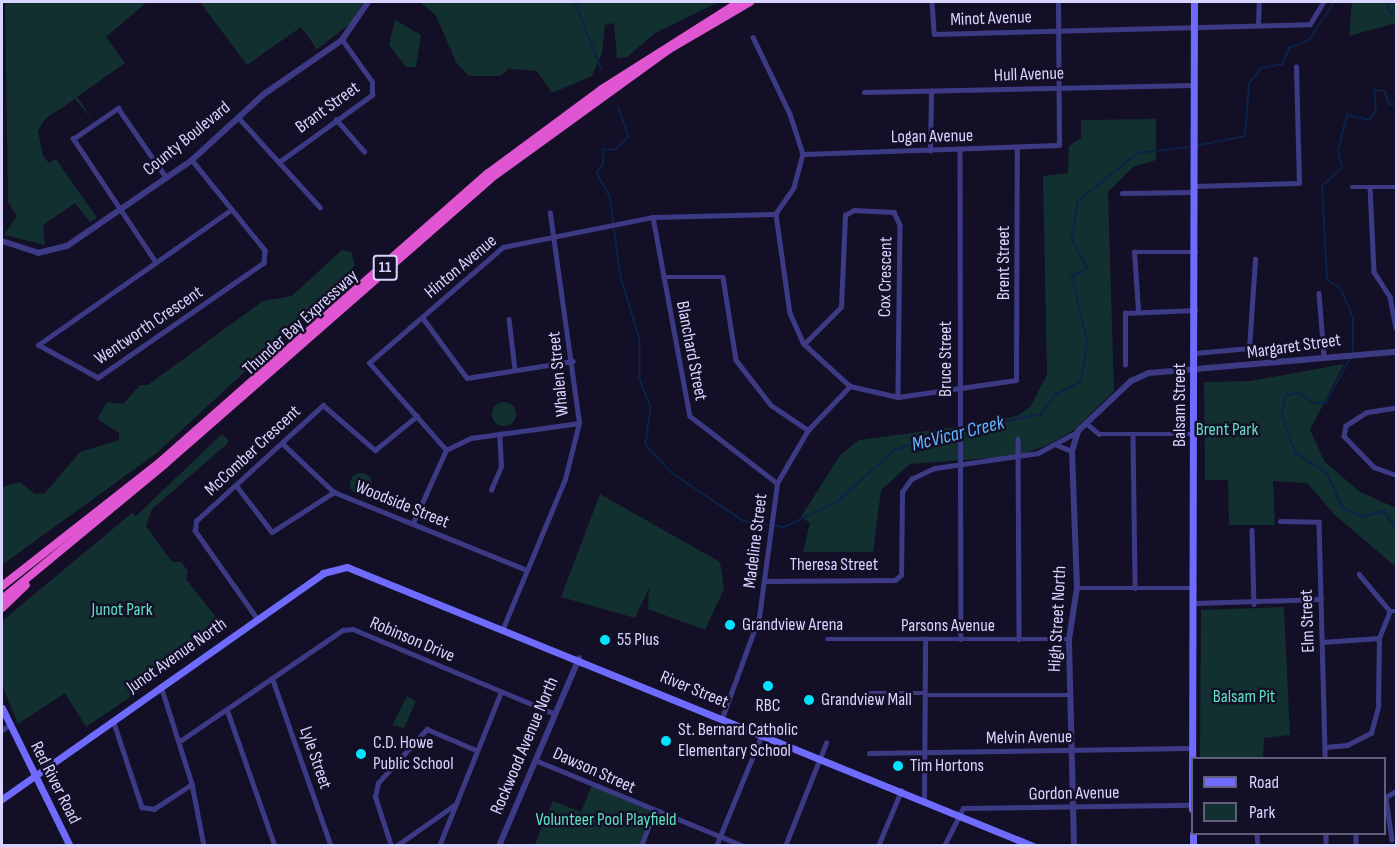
<!DOCTYPE html>
<style>
body{margin:0}
#map{position:relative;width:1398px;height:847px;overflow:hidden;background:#130f26;font-family:"Sofia Sans Condensed",sans-serif}
div>[style]{position:absolute}
[style*='--x']{left:calc(var(--x)*1px);top:calc(var(--y)*1px);width:calc(var(--w)*1px);rotate:calc(var(--a)*1deg)}
.green>*{inset:0;background:#12302f}
.round{border-radius:50%}
.stream>*{height:1.5px;margin:-0.75px;padding:0 0.75px;transform-origin:0.75px;border-radius:0.75px;background:#0c2248}
.minor>*{height:4.5px;margin:-2.25px;padding:0 2.25px;transform-origin:2.25px;border-radius:2.25px;background:#3d3a85}
.tertiary>*{height:6px;margin:-3px;padding:0 3px;transform-origin:3px;border-radius:3px;background:#3d3a85}
.secondary>*{height:7px;margin:-3.5px;padding:0 3.5px;transform-origin:3.5px;border-radius:3.5px;background:#6f6bff}
.trunk>*{height:8px;margin:-4px;padding:0 4px;transform-origin:4px;border-radius:4px;background:#e055d1}
.dots>*{width:16px;height:16px;translate:-50% -50%;box-sizing:border-box;border:3px solid #130f26;border-radius:50%}
span{translate:-50% -50%;white-space:nowrap;text-align:center;line-height:1.15;-webkit-text-stroke:5px #130f26;paint-order:stroke}
.shield-label span{padding:2px 4px;background:#130f26;border:2px solid;border-radius:4px;-webkit-text-stroke-width:0}
.shield-label{font-size:16px;color:#d9d4ff;font-weight:700}
.street-label{font-size:18px;color:#d9d4ff}
.park-label{font-size:18px;color:#5fe0c0}
.poi-label{font-size:18px;color:#d9d4ff}
.left{translate:0 -50%;text-align:left}
.water-label{font-size:20px;color:#62b6ff;font-style:italic}
.frame{position:absolute;inset:0;border:3px solid #d9d4ff;pointer-events:none}
.legend{position:absolute;left:1191px;top:757px;width:195px;height:78px;box-sizing:border-box;background:#130f26;border:2px solid #625e7d;margin:0;padding:8px 10px;list-style:none;font-size:18px;color:#d9d4ff}
.legend li{display:flex;align-items:center;gap:12px;height:30px}
.legend b{width:30px;border:2px solid #625e7d}
</style>
<div id="map">
<div class="green">
<div style="clip-path:polygon(5px 2px,147px 2px,106px 37px,125px 63px,77px 97px,93px 120px,75px 99px,45px 119px,38px 131px,43px 156px,49px 163px,56px 159px,97px 218px,90px 222px,75px 203px,43px 225px,45px 245px,4px 235px,17px 216px,8px 202px)"></div>
<div style="clip-path:polygon(200px 2px,363px 2px,350px 24px,317px 49px,301px 27px,247px 65px)"></div>
<div style="clip-path:polygon(420px 2px,719px 2px,655px 33px,627px 57px,617px 58px,614px 23px,605px 25px,602px 53px,592px 76px,552px 93px,537px 71px,509px 69px,500px 76px,469px 76px,456px 62px,436px 16px)"></div>
<div style="clip-path:polygon(1352px 2px,1396px 2px,1396px 23px,1349px 36px)"></div>
<div style="clip-path:polygon(395px 20px,421px 35px,416px 67px,406px 67px,389px 45px)"></div>
<div style="clip-path:polygon(1156px 119px,1156px 160px,1133px 167px,1108px 192px,1114px 391px,1074px 430px,1048px 445px,1017px 456px,910px 464px,881px 490px,873px 552px,803px 552px,810px 523px,801px 517px,840px 455px,859px 440px,979px 424px,1017px 416px,1030px 407px,1047px 375px,1043px 176px,1068px 173px,1069px 146px,1081px 138px,1081px 120px)"></div>
<div style="clip-path:polygon(342px 250px,351px 252px,355px 265px,327px 302px,306px 315px,158px 452px,2px 565px,2px 487px,20px 482px,35px 494px,45px 493px,80px 452px,119px 440px,119px 433px,97px 419px,107px 402px,123px 404px,140px 385px,148px 385px,263px 301px,292px 296px)"></div>
<div style="clip-path:polygon(1344px 364px,1310px 430px,1325px 462px,1360px 492px,1396px 508px,1396px 567px,1334px 514px,1307px 483px,1273px 481px,1275px 525px,1229px 525px,1228px 480px,1205px 480px,1204px 382px,1250px 381px)"></div>
<div class="round" style="left:492px;top:402px;width:24px;height:24px"></div>
<div style="clip-path:polygon(222px 434px,229px 441px,226px 445px,152px 509px,146px 526px,172px 562px,181px 562px,188px 571px,186px 579px,226px 630px,202px 647px,197px 642px,151px 674px,155px 680px,86px 727px,65px 693px,18px 724px,2px 685px,2px 621px,132px 513px,136px 516px)"></div>
<div class="round" style="left:350px;top:473px;width:22px;height:22px"></div>
<div style="clip-path:polygon(600px 494px,720px 562px,724px 589px,705px 630px,648px 609px,649px 588px,635px 618px,561px 597px)"></div>
<div style="clip-path:polygon(1284px 607px,1290px 735px,1264px 738px,1263px 758px,1200px 758px,1201px 610px)"></div>
<div style="clip-path:polygon(407px 696px,416px 701px,404px 728px,392px 725px)"></div>
<div style="clip-path:polygon(592px 785px,654px 812px,640px 845px,534px 846px,553px 801px,581px 812px)"></div>
</div>
<div class="stream">
<div style="--x:575;--y:2;--w:73;--a:68.3"></div>
<div style="--x:1387;--y:2;--w:10;--a:73"></div>
<div style="--x:1390;--y:12;--w:6;--a:18"></div>
<div style="--x:619;--y:107;--w:32;--a:72"></div>
<div style="--x:629;--y:137;--w:19;--a:137"></div>
<div style="--x:615;--y:150;--w:12;--a:180"></div>
<div style="--x:603;--y:150;--w:13;--a:86"></div>
<div style="--x:604;--y:163;--w:12;--a:125"></div>
<div style="--x:597;--y:173;--w:26;--a:61"></div>
<div style="--x:610;--y:196;--w:82;--a:82.3"></div>
<div style="--x:621;--y:277;--w:66;--a:73.2"></div>
<div style="--x:640;--y:340;--w:39;--a:90"></div>
<div style="--x:640;--y:379;--w:31;--a:69"></div>
<div style="--x:651;--y:408;--w:37;--a:98"></div>
<div style="--x:646;--y:445;--w:37;--a:47"></div>
<div style="--x:671;--y:472;--w:88;--a:33.9"></div>
<div style="--x:744;--y:521;--w:40;--a:8.5"></div>
<div style="--x:784;--y:527;--w:59;--a:-25.3"></div>
<div style="--x:837;--y:502;--w:76;--a:-42.3"></div>
<div style="--x:893;--y:451;--w:43;--a:-20.6"></div>
<div style="--x:933;--y:436;--w:110;--a:-11.5"></div>
<div style="--x:1041;--y:414;--w:25;--a:-53"></div>
<div style="--x:1056;--y:394;--w:28;--a:-27"></div>
<div style="--x:1081;--y:381;--w:39;--a:-81"></div>
<div style="--x:1087;--y:342;--w:68;--a:-102.8"></div>
<div style="--x:1072;--y:276;--w:17;--a:-25"></div>
<div style="--x:1087;--y:269;--w:34;--a:-117"></div>
<div style="--x:1072;--y:239;--w:38;--a:-81"></div>
<div style="--x:1078;--y:201;--w:77;--a:-38.7"></div>
<div style="--x:1138;--y:153;--w:52;--a:-6.6"></div>
<div style="--x:1195;--y:146;--w:51;--a:-11.3"></div>
<div style="--x:1245;--y:136;--w:52;--a:-85.6"></div>
<div style="--x:1249;--y:84;--w:20;--a:-53"></div>
<div style="--x:1261;--y:68;--w:22;--a:-10"></div>
<div style="--x:1283;--y:64;--w:17;--a:-69"></div>
<div style="--x:1289;--y:48;--w:22;--a:-22"></div>
<div style="--x:1309;--y:40;--w:45;--a:-56.7"></div>
<div style="--x:1353;--y:354;--w:36;--a:-90"></div>
<div style="--x:1353;--y:318;--w:30;--a:-113"></div>
<div style="--x:1341;--y:290;--w:17;--a:-144"></div>
<div style="--x:1327;--y:280;--w:94;--a:-93"></div>
<div style="--x:1322;--y:186;--w:27;--a:-42"></div>
<div style="--x:1342;--y:168;--w:17;--a:-103"></div>
<div style="--x:1338;--y:151;--w:37;--a:-76"></div>
<div style="--x:1347;--y:115;--w:24;--a:12"></div>
<div style="--x:1370;--y:120;--w:13;--a:-61"></div>
<div style="--x:1376;--y:109;--w:19;--a:-96"></div>
<div style="--x:1374;--y:90;--w:11;--a:5"></div>
<div style="--x:1385;--y:91;--w:14;--a:73"></div>
<div style="--x:1389;--y:104;--w:7;--a:0"></div>
<div style="--x:1351;--y:358;--w:51;--a:119.1"></div>
<div style="--x:1326;--y:403;--w:12;--a:175"></div>
<div style="--x:1314;--y:404;--w:19;--a:-144"></div>
<div style="--x:1299;--y:393;--w:13;--a:167"></div>
<div style="--x:1286;--y:396;--w:19;--a:102"></div>
<div style="--x:1282;--y:415;--w:40;--a:69.8"></div>
<div style="--x:1296;--y:453;--w:37;--a:33"></div>
<div style="--x:1327;--y:473;--w:38;--a:65"></div>
<div style="--x:1343;--y:508;--w:22;--a:24"></div>
<div style="--x:1363;--y:517;--w:22;--a:-16"></div>
<div style="--x:1384;--y:511;--w:21;--a:55"></div>
</div>
<div class="minor">
<div style="--x:932;--y:2;--w:32;--a:86"></div>
<div style="--x:934;--y:34;--w:376;--a:-1.5"></div>
<div style="--x:1310;--y:24;--w:26;--a:-59"></div>
<div style="--x:1258;--y:25;--w:23;--a:-88"></div>
<div style="--x:753;--y:37;--w:85;--a:64.3"></div>
<div style="--x:790;--y:114;--w:42;--a:72"></div>
<div style="--x:864;--y:92;--w:330;--a:-1.2"></div>
<div style="--x:238;--y:117;--w:122;--a:47.7"></div>
<div style="--x:336;--y:119;--w:43;--a:48.8"></div>
<div style="--x:930;--y:151;--w:60;--a:-89"></div>
<div style="--x:960;--y:151;--w:488;--a:89.9"></div>
<div style="--x:803;--y:154;--w:35;--a:105"></div>
<div style="--x:794;--y:188;--w:32;--a:125"></div>
<div style="--x:776;--y:214;--w:100;--a:82"></div>
<div style="--x:790;--y:313;--w:34;--a:66"></div>
<div style="--x:804;--y:344;--w:62;--a:42.4"></div>
<div style="--x:850;--y:386;--w:49;--a:12.9"></div>
<div style="--x:898;--y:397;--w:119;--a:-8.2"></div>
<div style="--x:1016;--y:380;--w:232;--a:-89.8"></div>
<div style="--x:803;--y:154;--w:256;--a:-2"></div>
<div style="--x:1059;--y:145;--w:143;--a:-90.4"></div>
<div style="--x:192;--y:160;--w:116;--a:51"></div>
<div style="--x:265;--y:250;--w:13;--a:94"></div>
<div style="--x:264;--y:263;--w:202;--a:145.3"></div>
<div style="--x:98;--y:378;--w:68;--a:-151.2"></div>
<div style="--x:38;--y:345;--w:236;--a:-35"></div>
<div style="--x:279;--y:162;--w:115;--a:-35.8"></div>
<div style="--x:372;--y:95;--w:13;--a:-90"></div>
<div style="--x:372;--y:82;--w:52;--a:-125.5"></div>
<div style="--x:1195;--y:186;--w:104;--a:-1.7"></div>
<div style="--x:1299;--y:183;--w:116;--a:-91.5"></div>
<div style="--x:1352;--y:187;--w:44;--a:0"></div>
<div style="--x:1370;--y:187;--w:85;--a:87.3"></div>
<div style="--x:1374;--y:272;--w:30;--a:57"></div>
<div style="--x:1390;--y:297;--w:31;--a:79"></div>
<div style="--x:1122;--y:193;--w:72;--a:-0.8"></div>
<div style="--x:653;--y:217;--w:202;--a:79.5"></div>
<div style="--x:690;--y:416;--w:110;--a:37.6"></div>
<div style="--x:154;--y:260;--w:146;--a:-123.8"></div>
<div style="--x:73;--y:139;--w:55;--a:-34.6"></div>
<div style="--x:118;--y:108;--w:84;--a:55.2"></div>
<div style="--x:663;--y:277;--w:60;--a:0"></div>
<div style="--x:723;--y:277;--w:84;--a:81.1"></div>
<div style="--x:736;--y:360;--w:57;--a:52.1"></div>
<div style="--x:771;--y:405;--w:45;--a:34"></div>
<div style="--x:1319;--y:293;--w:63;--a:85.5"></div>
<div style="--x:1138;--y:310;--w:58;--a:-93.9"></div>
<div style="--x:1134;--y:252;--w:62;--a:0"></div>
<div style="--x:423;--y:318;--w:74;--a:53.7"></div>
<div style="--x:467;--y:378;--w:107;--a:-9.1"></div>
<div style="--x:509;--y:319;--w:50;--a:83.2"></div>
<div style="--x:804;--y:344;--w:52;--a:-45"></div>
<div style="--x:841;--y:307;--w:92;--a:-87.5"></div>
<div style="--x:845;--y:215;--w:10;--a:-29"></div>
<div style="--x:854;--y:210;--w:40;--a:2.9"></div>
<div style="--x:894;--y:212;--w:14;--a:65"></div>
<div style="--x:900;--y:225;--w:172;--a:90.7"></div>
<div style="--x:1195;--y:353;--w:54;--a:-5.3"></div>
<div style="--x:1249;--y:348;--w:89;--a:-86.1"></div>
<div style="--x:1125;--y:365;--w:52;--a:-90"></div>
<div style="--x:1125;--y:313;--w:70;--a:-2.5"></div>
<div style="--x:1396;--y:408;--w:30;--a:171"></div>
<div style="--x:1366;--y:413;--w:24;--a:147"></div>
<div style="--x:1346;--y:426;--w:10;--a:101"></div>
<div style="--x:1344;--y:436;--w:43;--a:45.9"></div>
<div style="--x:1374;--y:467;--w:23;--a:20"></div>
<div style="--x:1086;--y:423;--w:17;--a:40"></div>
<div style="--x:1099;--y:434;--w:96;--a:0"></div>
<div style="--x:1133;--y:436;--w:152;--a:89.2"></div>
<div style="--x:1018;--y:439;--w:200;--a:89.7"></div>
<div style="--x:282;--y:443;--w:71;--a:43.3"></div>
<div style="--x:334;--y:492;--w:208;--a:22"></div>
<div style="--x:1057;--y:445;--w:16;--a:22"></div>
<div style="--x:446;--y:450;--w:116;--a:-131.5"></div>
<div style="--x:369;--y:363;--w:177;--a:-40.9"></div>
<div style="--x:503;--y:247;--w:153;--a:-11.3"></div>
<div style="--x:653;--y:217;--w:123;--a:-1.4"></div>
<div style="--x:236;--y:485;--w:59;--a:52.5"></div>
<div style="--x:272;--y:532;--w:74;--a:-32.8"></div>
<div style="--x:491;--y:490;--w:25;--a:-67"></div>
<div style="--x:501;--y:467;--w:33;--a:-93"></div>
<div style="--x:1280;--y:521;--w:39;--a:1"></div>
<div style="--x:1319;--y:522;--w:236;--a:88.5"></div>
<div style="--x:413;--y:523;--w:80;--a:-65.7"></div>
<div style="--x:446;--y:450;--w:28;--a:-26"></div>
<div style="--x:471;--y:438;--w:109;--a:-7.9"></div>
<div style="--x:1252;--y:530;--w:74;--a:88.5"></div>
<div style="--x:1359;--y:574;--w:48;--a:50"></div>
<div style="--x:1390;--y:611;--w:6;--a:0"></div>
<div style="--x:767;--y:581;--w:128;--a:-0.4"></div>
<div style="--x:895;--y:580;--w:8;--a:-40"></div>
<div style="--x:901;--y:575;--w:83;--a:-89.3"></div>
<div style="--x:902;--y:492;--w:16;--a:-55"></div>
<div style="--x:911;--y:479;--w:26;--a:-25"></div>
<div style="--x:935;--y:468;--w:104;--a:-8.3"></div>
<div style="--x:1038;--y:453;--w:44;--a:-28.3"></div>
<div style="--x:1077;--y:588;--w:118;--a:0"></div>
<div style="--x:1195;--y:603;--w:126;--a:-1.8"></div>
<div style="--x:257;--y:619;--w:108;--a:-125.2"></div>
<div style="--x:195;--y:531;--w:10;--a:-84"></div>
<div style="--x:196;--y:521;--w:172;--a:-42.4"></div>
<div style="--x:323;--y:405;--w:69;--a:40.9"></div>
<div style="--x:375;--y:450;--w:54;--a:-39"></div>
<div style="--x:503;--y:628;--w:161;--a:-67.4"></div>
<div style="--x:565;--y:479;--w:58;--a:-76"></div>
<div style="--x:579;--y:423;--w:212;--a:-97.9"></div>
<div style="--x:827;--y:639;--w:242;--a:0"></div>
<div style="--x:1322;--y:642;--w:57;--a:-4"></div>
<div style="--x:273;--y:680;--w:176;--a:70.7"></div>
<div style="--x:161;--y:686;--w:103;--a:72.4"></div>
<div style="--x:192;--y:784;--w:63;--a:79"></div>
<div style="--x:870;--y:693;--w:55;--a:0"></div>
<div style="--x:925;--y:695;--w:145;--a:0"></div>
<div style="--x:228;--y:712;--w:142;--a:70.7"></div>
<div style="--x:722;--y:718;--w:108;--a:-69.9"></div>
<div style="--x:759;--y:617;--w:135;--a:-82.3"></div>
<div style="--x:777;--y:483;--w:61;--a:-59.7"></div>
<div style="--x:808;--y:430;--w:61;--a:-46.3"></div>
<div style="--x:113;--y:720;--w:92;--a:71.6"></div>
<div style="--x:142;--y:807;--w:12;--a:9"></div>
<div style="--x:154;--y:809;--w:45;--a:-33.3"></div>
<div style="--x:2;--y:730;--w:7;--a:-34"></div>
<div style="--x:180;--y:741;--w:197;--a:-34.3"></div>
<div style="--x:343;--y:630;--w:10;--a:-6"></div>
<div style="--x:353;--y:629;--w:217;--a:22.8"></div>
<div style="--x:1325;--y:747;--w:22;--a:-5"></div>
<div style="--x:1347;--y:745;--w:27;--a:-27"></div>
<div style="--x:1371;--y:733;--w:28;--a:-75"></div>
<div style="--x:1378;--y:706;--w:68;--a:-89.2"></div>
<div style="--x:1379;--y:638;--w:29;--a:-68"></div>
<div style="--x:869;--y:753;--w:321;--a:-0.9"></div>
<div style="--x:535;--y:760;--w:226;--a:22.4"></div>
<div style="--x:1384;--y:798;--w:14;--a:-30"></div>
<div style="--x:1386;--y:798;--w:42;--a:81.9"></div>
<div style="--x:924;--y:801;--w:162;--a:-89.6"></div>
<div style="--x:1257;--y:834;--w:12;--a:85"></div>
<div style="--x:1326;--y:834;--w:12;--a:90"></div>
<div style="--x:1356;--y:834;--w:12;--a:90"></div>
<div style="--x:391;--y:846;--w:52;--a:-108.1"></div>
<div style="--x:375;--y:797;--w:14;--a:-78"></div>
<div style="--x:378;--y:783;--w:73;--a:-47.8"></div>
<div style="--x:427;--y:729;--w:51;--a:23.1"></div>
<div style="--x:396;--y:846;--w:73;--a:-35"></div>
<div style="--x:439;--y:846;--w:166;--a:-68.1"></div>
<div style="--x:641;--y:846;--w:36;--a:-69"></div>
<div style="--x:716;--y:846;--w:121;--a:-67.7"></div>
<div style="--x:785;--y:846;--w:111;--a:-68.3"></div>
<div style="--x:878;--y:846;--w:60;--a:-67.3"></div>
<div style="--x:944;--y:846;--w:42;--a:-63.4"></div>
<div style="--x:963;--y:808;--w:229;--a:-0.8"></div>
</div>
<div class="tertiary">
<div style="--x:2;--y:241;--w:38;--a:18"></div>
<div style="--x:38;--y:253;--w:30;--a:-14"></div>
<div style="--x:67;--y:246;--w:152;--a:-34.5"></div>
<div style="--x:192;--y:160;--w:98;--a:-42.5"></div>
<div style="--x:264;--y:94;--w:95;--a:-34.7"></div>
<div style="--x:342;--y:40;--w:46;--a:-55.6"></div>
<div style="--x:499;--y:846;--w:204;--a:-66.9"></div>
<div style="--x:1074;--y:846;--w:207;--a:-91.4"></div>
<div style="--x:1069;--y:639;--w:52;--a:-81.1"></div>
<div style="--x:1077;--y:588;--w:137;--a:-92.1"></div>
<div style="--x:1072;--y:451;--w:21;--a:-73"></div>
<div style="--x:1078;--y:431;--w:73;--a:-43.3"></div>
<div style="--x:1131;--y:381;--w:20;--a:-24"></div>
<div style="--x:1149;--y:373;--w:248;--a:-4.9"></div>
</div>
<div class="secondary">
<div style="--x:2;--y:708;--w:154;--a:63.8"></div>
<div style="--x:2;--y:799;--w:393;--a:-35.1"></div>
<div style="--x:323;--y:573;--w:25;--a:-14"></div>
<div style="--x:347;--y:567;--w:741;--a:22.13"></div>
<div style="--x:1192;--y:809;--w:807;--a:-89.86"></div>
<div style="--x:1193;--y:834;--w:12;--a:90"></div>
</div>
<div class="trunk">
<div style="--x:2;--y:586;--w:201;--a:-38.1"></div>
<div style="--x:160;--y:462;--w:436;--a:-41.4"></div>
<div style="--x:487;--y:174;--w:143;--a:-36.5"></div>
<div style="--x:602;--y:89;--w:162;--a:-32.4"></div>
<div style="--x:2;--y:599;--w:212;--a:-39.6"></div>
<div style="--x:165;--y:464;--w:432;--a:-41.2"></div>
<div style="--x:490;--y:179;--w:220;--a:-35.9"></div>
<div style="--x:668;--y:50;--w:95;--a:-30.3"></div>
<div style="--x:2;--y:608;--w:33;--a:-44"></div>
</div>
<div class="dots">
<div style="left:730px;top:625px;background:#00e5ff"></div>
<div style="left:605px;top:640px;background:#00e5ff"></div>
<div style="left:768px;top:686px;background:#00e5ff"></div>
<div style="left:809px;top:700px;background:#00e5ff"></div>
<div style="left:666px;top:741px;background:#00e5ff"></div>
<div style="left:361px;top:754px;background:#00e5ff"></div>
<div style="left:898px;top:766px;background:#00e5ff"></div>
</div>
<div class="shield-label">
<span style="left:385px;top:268px">11</span>
</div>
<div class="street-label">
<span style="left:991px;top:19px;rotate:-2deg">Minot Avenue</span>
<span style="left:1029px;top:75px;rotate:-2deg">Hull Avenue</span>
<span style="left:328px;top:108px;rotate:-36deg">Brant Street</span>
<span style="left:932px;top:137px;rotate:-1deg">Logan Avenue</span>
<span style="left:187px;top:139px;rotate:-39deg">County Boulevard</span>
<span style="left:1004px;top:263px;rotate:-90deg">Brent Street</span>
<span style="left:461px;top:267px;rotate:-40deg">Hinton Avenue</span>
<span style="left:886px;top:277px;rotate:-89deg">Cox Crescent</span>
<span style="left:301px;top:323px;rotate:-42deg">Thunder Bay Expressway</span>
<span style="left:149px;top:326px;rotate:-34deg">Wentworth Crescent</span>
<span style="left:1294px;top:347px;rotate:-8deg">Margaret Street</span>
<span style="left:691px;top:351px;rotate:79deg">Blanchard Street</span>
<span style="left:946px;top:359px;rotate:-90deg">Bruce Street</span>
<span style="left:559px;top:374px;rotate:-96deg">Whalen Street</span>
<span style="left:1180px;top:405px;rotate:-90deg">Balsam Street</span>
<span style="left:253px;top:451px;rotate:-43deg">McComber Crescent</span>
<span style="left:402px;top:505px;rotate:22deg">Woodside Street</span>
<span style="left:756px;top:541px;rotate:-83deg">Madeline Street</span>
<span style="left:834px;top:565px">Theresa Street</span>
<span style="left:1058px;top:619px;rotate:-87deg">High Street North</span>
<span style="left:1308px;top:621px;rotate:-92deg">Elm Street</span>
<span style="left:948px;top:626px">Parsons Avenue</span>
<span style="left:412px;top:640px;rotate:23deg">Robinson Drive</span>
<span style="left:177px;top:656px;rotate:-35deg">Junot Avenue North</span>
<span style="left:694px;top:690px;rotate:22deg">River Street</span>
<span style="left:1029px;top:738px;rotate:-1deg">Melvin Avenue</span>
<span style="left:525px;top:746px;rotate:-67deg">Rockwood Avenue North</span>
<span style="left:315px;top:758px;rotate:71deg">Lyle Street</span>
<span style="left:594px;top:771px;rotate:24deg">Dawson Street</span>
<span style="left:55px;top:783px;rotate:63deg">Red River Road</span>
<span style="left:1074px;top:794px;rotate:-1deg">Gordon Avenue</span>
</div>
<div class="park-label">
<span style="left:1227px;top:430px">Brent Park</span>
<span style="left:122px;top:610px">Junot Park</span>
<span style="left:1244px;top:697px">Balsam Pit</span>
<span style="left:606px;top:820px">Volunteer Pool Playfield</span>
</div>
<div class="poi-label">
<span class="left" style="left:742px;top:625px">Grandview Arena</span>
<span class="left" style="left:617px;top:640px">55 Plus</span>
<span class="left" style="left:821px;top:700px">Grandview Mall</span>
<span style="left:768px;top:706px">RBC</span>
<span class="left" style="left:678px;top:741px">St. Bernard Catholic<br>Elementary School</span>
<span class="left" style="left:373px;top:754px">C.D. Howe<br>Public School</span>
<span class="left" style="left:910px;top:766px">Tim Hortons</span>
</div>
<div class="water-label">
<span style="left:958px;top:434px;rotate:-14deg">McVicar Creek</span>
</div>
<div class="frame"></div>
<ul class="legend">
<li><b style="height:8px;background:#6f6bff"></b>Road</li>
<li><b style="height:16px;background:#12302f"></b>Park</li>
</ul>
</div>
